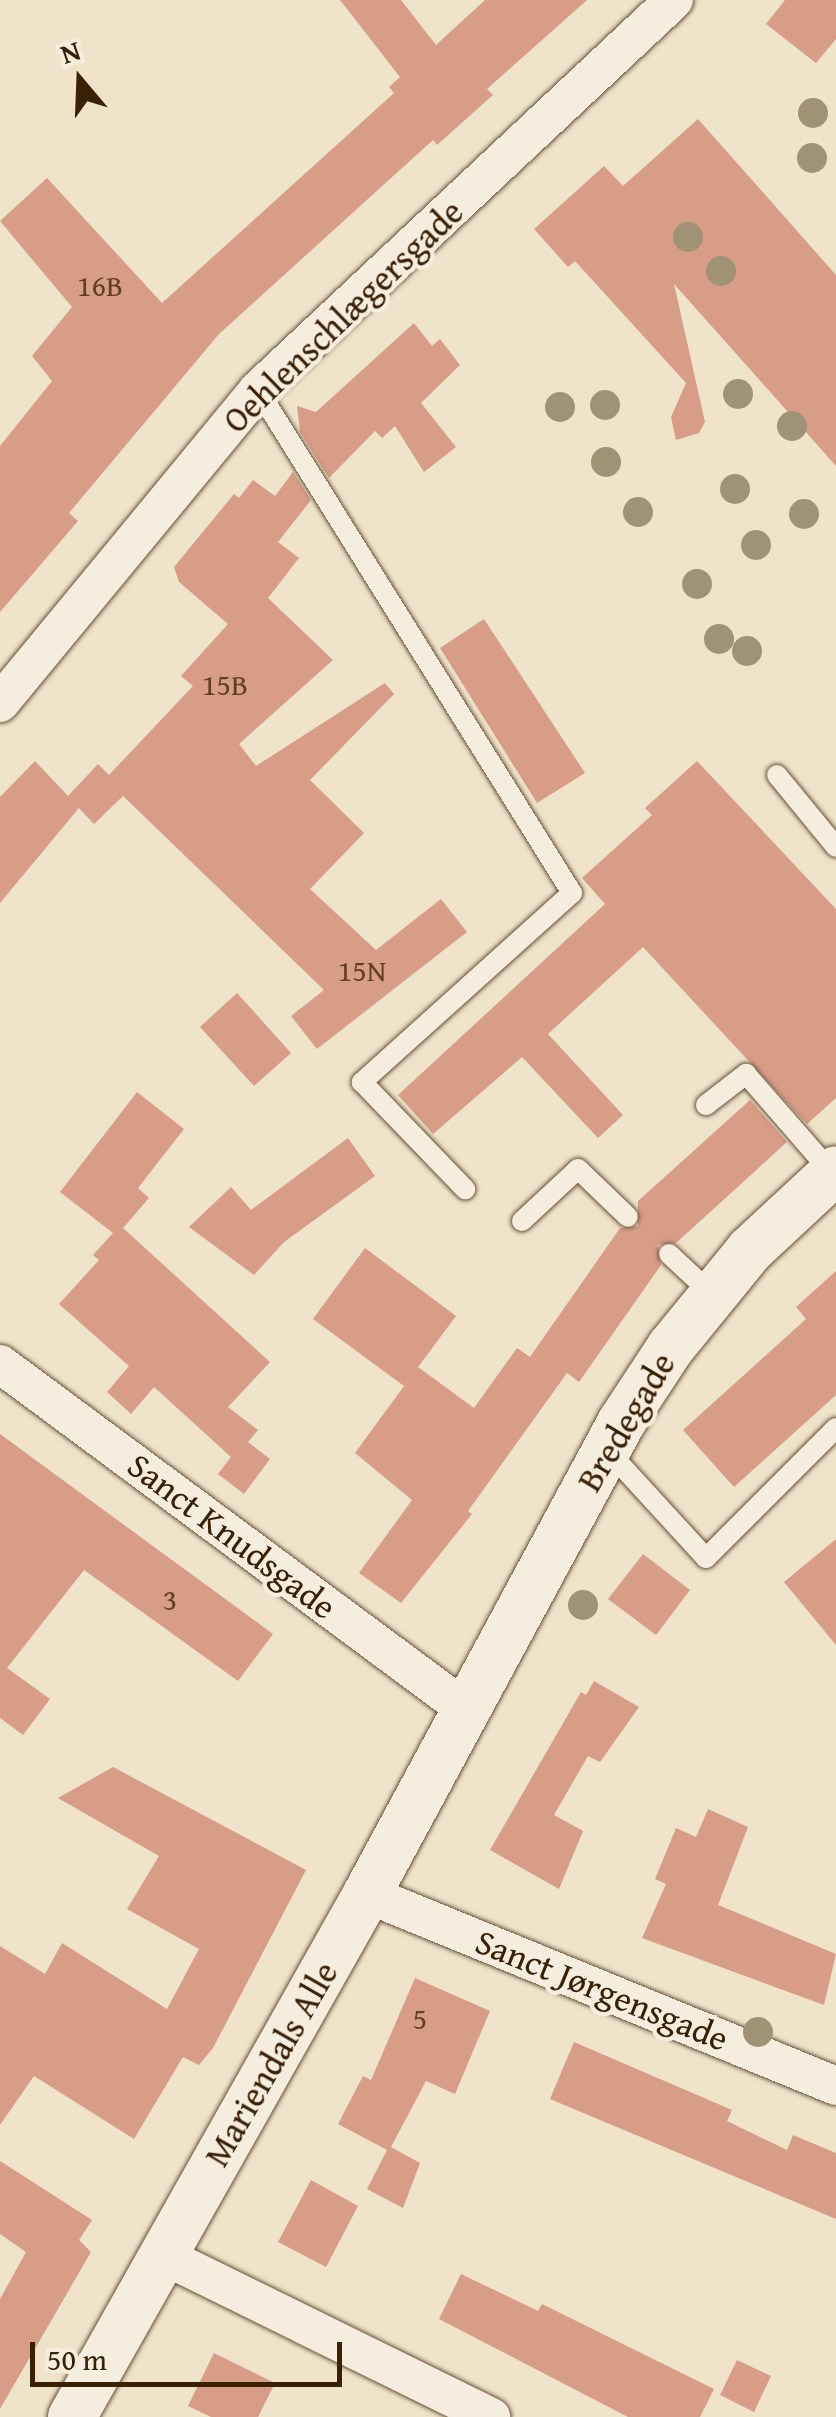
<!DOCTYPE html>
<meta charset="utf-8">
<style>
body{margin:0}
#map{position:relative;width:836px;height:2417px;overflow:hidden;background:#efe3ca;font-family:"Gentium Book Plus",serif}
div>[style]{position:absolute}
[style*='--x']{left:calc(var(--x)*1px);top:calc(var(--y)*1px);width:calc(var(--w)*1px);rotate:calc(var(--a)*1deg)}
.building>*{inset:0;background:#d79d86}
.roads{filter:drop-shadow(0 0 2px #675136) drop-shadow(0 0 2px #675136)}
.service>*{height:20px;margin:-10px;padding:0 10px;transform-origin:10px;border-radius:10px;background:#f5eddd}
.minor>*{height:38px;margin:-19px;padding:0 19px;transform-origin:19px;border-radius:19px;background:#f5eddd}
.tertiary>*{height:48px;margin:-24px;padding:0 24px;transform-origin:24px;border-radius:24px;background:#f5eddd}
.trees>*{width:30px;height:30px;margin:-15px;border-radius:50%;background:#a09375}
span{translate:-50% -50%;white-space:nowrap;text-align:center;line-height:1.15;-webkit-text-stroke:9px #f5eddd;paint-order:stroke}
.number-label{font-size:30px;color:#613f24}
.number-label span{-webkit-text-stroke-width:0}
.street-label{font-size:35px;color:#3a2004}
.north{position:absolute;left:30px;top:30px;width:100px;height:100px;-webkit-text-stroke:8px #f5eddd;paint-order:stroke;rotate:341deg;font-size:28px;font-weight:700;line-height:40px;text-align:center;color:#3a2004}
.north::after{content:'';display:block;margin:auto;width:35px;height:45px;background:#3a2004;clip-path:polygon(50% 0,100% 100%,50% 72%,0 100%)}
.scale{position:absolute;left:30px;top:2342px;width:312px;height:45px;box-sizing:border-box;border:5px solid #3a2004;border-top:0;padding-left:12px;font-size:30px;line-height:35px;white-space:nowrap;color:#3a2004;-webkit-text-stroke:8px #f5eddd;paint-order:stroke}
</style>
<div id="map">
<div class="building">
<div style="clip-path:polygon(340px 0,401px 0,436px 45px,485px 0,587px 0,487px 89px,493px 95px,437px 145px,433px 140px,219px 334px,69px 513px,78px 521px,0 612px,0 446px,52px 381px,32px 356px,72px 307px,0 221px,47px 178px,162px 303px,394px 93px,389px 87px,400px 77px)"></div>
<div style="clip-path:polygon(785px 0,836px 0,836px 39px,816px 63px,766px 24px)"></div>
<div style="clip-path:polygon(698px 119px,836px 275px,836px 466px,674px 284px,705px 422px,699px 433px,676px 440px,671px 417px,686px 383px,575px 261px,568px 267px,534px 229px,604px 166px,623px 186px)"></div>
<div style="clip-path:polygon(414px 323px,432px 346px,440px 339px,460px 365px,421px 403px,456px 447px,424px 472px,395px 426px,382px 438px,375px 431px,329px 478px,300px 432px,297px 406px,316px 412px)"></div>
<div style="clip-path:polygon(293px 472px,311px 500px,278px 542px,299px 558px,268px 598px,333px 660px,239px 744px,256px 766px,385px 683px,394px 694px,310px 780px,364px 833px,310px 889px,376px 950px,441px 899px,467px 932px,317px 1049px,291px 1016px,324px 990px,123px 796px,94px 824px,79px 808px,0 903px,0 797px,35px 761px,68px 796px,98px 764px,109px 775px,193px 686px,181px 676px,228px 624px,179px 582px,174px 567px,234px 494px,239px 498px,253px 480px,275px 496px)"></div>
<div style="clip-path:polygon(484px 619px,585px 773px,537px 803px,440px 648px)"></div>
<div style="clip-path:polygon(697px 761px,836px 909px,836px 1098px,807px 1124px,643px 947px,548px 1034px,623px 1115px,598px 1138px,522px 1057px,433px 1134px,398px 1095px,605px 904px,582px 878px,652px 815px,645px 808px)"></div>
<div style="clip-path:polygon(237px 993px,291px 1053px,254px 1086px,200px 1027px)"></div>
<div style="clip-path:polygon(137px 1092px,184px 1129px,138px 1188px,149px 1198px,123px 1228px,270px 1362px,228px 1407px,258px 1430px,248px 1442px,270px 1459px,244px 1494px,218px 1474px,231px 1457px,154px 1387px,131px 1414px,107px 1392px,129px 1366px,59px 1304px,99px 1260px,93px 1255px,113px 1233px,60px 1192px)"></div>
<div style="clip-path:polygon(750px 1100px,787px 1142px,676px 1243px,658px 1245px,661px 1265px,579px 1382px,567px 1373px,468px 1511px,472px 1514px,401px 1603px,359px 1573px,412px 1500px,355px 1453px,418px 1367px,474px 1408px,517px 1348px,530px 1357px,620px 1228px,638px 1226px,638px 1201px)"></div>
<div style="clip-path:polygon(348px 1138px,375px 1176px,284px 1242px,254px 1275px,189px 1227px,231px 1187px,251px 1210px)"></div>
<div style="clip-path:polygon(365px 1248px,456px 1316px,404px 1386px,313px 1319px)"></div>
<div style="clip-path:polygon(836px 1271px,836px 1395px,734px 1487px,683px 1430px,806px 1319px,796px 1307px)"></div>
<div style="clip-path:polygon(0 1434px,273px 1634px,238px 1681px,84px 1570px,7px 1668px,50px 1699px,23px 1735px,0 1718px)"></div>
<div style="clip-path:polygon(836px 1539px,836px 1645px,784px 1582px)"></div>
<div style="clip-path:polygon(643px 1554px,690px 1590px,656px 1635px,608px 1599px)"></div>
<div style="clip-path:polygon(594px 1681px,639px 1707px,600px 1762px,588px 1756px,554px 1815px,583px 1831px,559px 1889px,490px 1850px,581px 1692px,586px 1695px)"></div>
<div style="clip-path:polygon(113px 1767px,306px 1870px,213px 2048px,199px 2065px,183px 2057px,134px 2139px,34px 2076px,0 2125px,0 1946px,45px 1974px,62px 1943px,167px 2009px,199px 1949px,127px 1909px,159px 1856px,58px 1798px)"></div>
<div style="clip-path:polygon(708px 1809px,748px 1827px,718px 1905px,836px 1954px,824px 2005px,642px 1938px,666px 1884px,655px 1879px,676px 1828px,696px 1837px)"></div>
<div style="clip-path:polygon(415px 1978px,490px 2011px,455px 2094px,426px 2081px,391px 2147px,420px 2163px,403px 2208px,367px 2189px,387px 2150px,338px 2124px,363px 2076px,371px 2080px)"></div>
<div style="clip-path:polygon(574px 2042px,732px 2110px,727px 2121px,787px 2150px,793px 2135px,836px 2153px,836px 2219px,550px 2099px)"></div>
<div style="clip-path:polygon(0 2161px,92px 2220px,79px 2240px,91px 2252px,0 2409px,0 2299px,26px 2252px,0 2234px)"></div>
<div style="clip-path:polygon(311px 2180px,358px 2206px,326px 2267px,278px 2242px)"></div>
<div style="clip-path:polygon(461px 2274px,538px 2311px,542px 2304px,714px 2389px,700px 2417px,628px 2417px,439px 2319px)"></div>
<div style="clip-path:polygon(214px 2353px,275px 2383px,258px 2417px,211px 2417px,188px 2406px)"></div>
<div style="clip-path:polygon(737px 2360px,771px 2376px,754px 2412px,720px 2395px)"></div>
</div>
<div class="roads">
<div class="service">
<div style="--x:258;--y:390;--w:593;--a:58.03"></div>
<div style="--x:572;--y:893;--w:283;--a:138"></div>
<div style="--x:362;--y:1082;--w:149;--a:46.1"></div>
<div style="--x:777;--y:775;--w:93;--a:50.7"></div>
<div style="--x:706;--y:1105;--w:51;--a:-37.8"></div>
<div style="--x:746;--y:1074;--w:133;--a:49"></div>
<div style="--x:522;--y:1221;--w:76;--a:-42.9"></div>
<div style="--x:578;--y:1169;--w:69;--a:43.8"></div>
<div style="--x:669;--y:1254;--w:60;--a:43"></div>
<div style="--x:608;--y:1451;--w:145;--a:47.5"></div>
<div style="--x:706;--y:1558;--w:184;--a:-45"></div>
</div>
<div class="minor">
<div style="--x:0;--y:703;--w:406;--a:-50.5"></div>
<div style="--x:258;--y:390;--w:570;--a:-43.15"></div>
<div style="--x:0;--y:1364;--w:578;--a:36.55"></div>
<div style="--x:367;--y:1894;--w:507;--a:22.26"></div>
<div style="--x:162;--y:2255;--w:367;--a:26.2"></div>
</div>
<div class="tertiary">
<div style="--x:72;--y:2417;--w:600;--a:-60.57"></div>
<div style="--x:367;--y:1894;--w:535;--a:-61.66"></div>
<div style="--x:621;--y:1423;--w:91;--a:-56.7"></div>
<div style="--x:671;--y:1347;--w:125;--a:-50.8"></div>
<div style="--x:750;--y:1250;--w:117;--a:-42.9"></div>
</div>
</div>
<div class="trees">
<div style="left:813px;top:113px"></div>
<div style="left:812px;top:158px"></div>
<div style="left:688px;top:237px"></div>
<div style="left:721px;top:271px"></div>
<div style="left:738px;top:394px"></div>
<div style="left:605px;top:405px"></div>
<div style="left:560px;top:407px"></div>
<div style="left:792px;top:426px"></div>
<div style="left:606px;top:462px"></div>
<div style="left:735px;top:489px"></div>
<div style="left:638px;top:512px"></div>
<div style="left:804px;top:514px"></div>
<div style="left:756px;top:545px"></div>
<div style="left:697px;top:584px"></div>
<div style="left:719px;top:639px"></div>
<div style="left:747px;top:651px"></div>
<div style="left:583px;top:1605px"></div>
<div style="left:758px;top:2032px"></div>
</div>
<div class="number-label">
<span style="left:100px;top:285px">16B</span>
<span style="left:225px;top:684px">15B</span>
<span style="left:362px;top:970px">15N</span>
<span style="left:170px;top:1599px">3</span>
<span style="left:420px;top:2018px">5</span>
</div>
<div class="street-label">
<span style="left:343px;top:316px;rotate:-44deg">Oehlenschlægersgade</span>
<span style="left:626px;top:1422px;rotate:-59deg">Bredegade</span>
<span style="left:232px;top:1536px;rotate:37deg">Sanct Knudsgade</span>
<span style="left:602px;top:1990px;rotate:22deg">Sanct Jørgensgade</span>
<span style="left:271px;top:2064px;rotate:-60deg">Mariendals Alle</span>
</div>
<div class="north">N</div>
<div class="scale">50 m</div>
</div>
